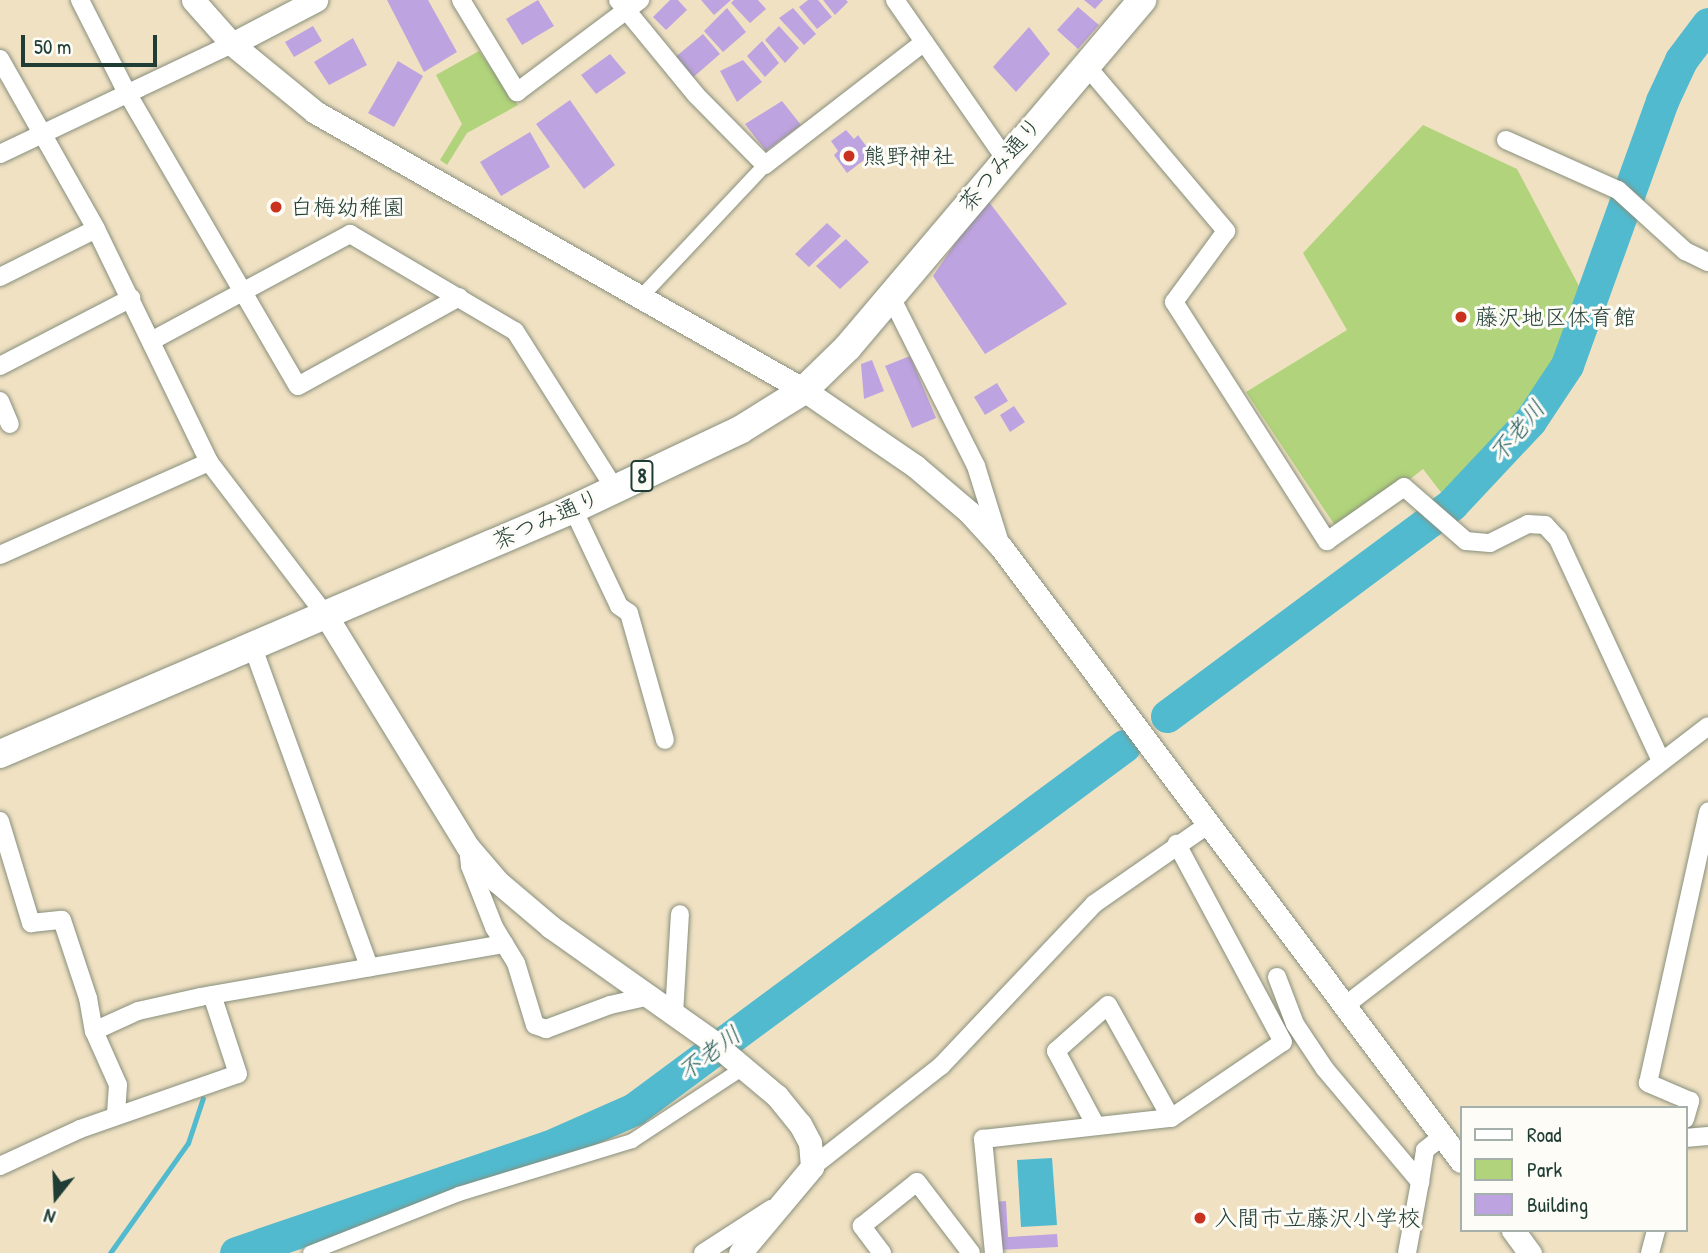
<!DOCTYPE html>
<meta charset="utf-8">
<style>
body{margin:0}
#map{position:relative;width:1708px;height:1253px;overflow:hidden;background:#f0e1c3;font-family:"Patrick Hand","Klee One",sans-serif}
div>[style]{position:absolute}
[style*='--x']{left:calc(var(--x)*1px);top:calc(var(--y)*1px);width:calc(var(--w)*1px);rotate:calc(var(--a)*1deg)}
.green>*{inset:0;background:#b0d37b}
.water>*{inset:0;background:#51bacf}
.stream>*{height:5px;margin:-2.5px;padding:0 2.5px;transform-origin:2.5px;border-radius:2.5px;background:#51bacf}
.river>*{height:33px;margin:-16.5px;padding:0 16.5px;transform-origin:16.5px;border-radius:16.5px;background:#51bacf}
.building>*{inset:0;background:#bea3e1}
.roads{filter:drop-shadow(0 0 2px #888f7c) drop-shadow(0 0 2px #888f7c)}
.pedestrian>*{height:14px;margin:-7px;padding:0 7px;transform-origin:7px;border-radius:7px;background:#fff}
.minor>*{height:18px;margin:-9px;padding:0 9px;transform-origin:9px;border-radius:9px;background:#fff}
.tertiary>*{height:23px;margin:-11.5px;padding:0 11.5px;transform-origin:11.5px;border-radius:11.5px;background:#fff}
.primary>*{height:28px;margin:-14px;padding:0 14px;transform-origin:14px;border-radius:14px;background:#fff}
.dots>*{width:19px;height:19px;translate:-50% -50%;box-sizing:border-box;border:4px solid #fdfcf7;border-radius:50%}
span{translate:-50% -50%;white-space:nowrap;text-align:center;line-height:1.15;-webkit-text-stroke:6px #fdfcf7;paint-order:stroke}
.shield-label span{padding:2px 5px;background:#fdfcf7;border:2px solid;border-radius:5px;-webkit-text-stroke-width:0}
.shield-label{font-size:21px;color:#1f3d34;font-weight:700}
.poi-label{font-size:23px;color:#1f3d34}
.left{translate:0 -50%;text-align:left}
.street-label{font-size:23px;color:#1f3d34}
.water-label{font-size:24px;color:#2e6262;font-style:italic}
.legend{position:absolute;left:1460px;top:1106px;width:228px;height:126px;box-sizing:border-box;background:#fdfcf7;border:2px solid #a4b0a9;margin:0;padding:9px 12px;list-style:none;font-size:21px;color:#1f3d34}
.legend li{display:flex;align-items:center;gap:14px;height:35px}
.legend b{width:35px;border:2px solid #a4b0a9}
.north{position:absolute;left:21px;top:1162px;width:70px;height:70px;-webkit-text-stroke:5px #fdfcf7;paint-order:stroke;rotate:198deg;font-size:19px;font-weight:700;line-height:28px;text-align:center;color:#1f3d34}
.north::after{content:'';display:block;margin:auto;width:24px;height:32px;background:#1f3d34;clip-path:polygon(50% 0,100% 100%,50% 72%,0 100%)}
.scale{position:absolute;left:21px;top:35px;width:136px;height:32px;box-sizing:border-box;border:4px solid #1f3d34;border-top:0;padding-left:9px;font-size:21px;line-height:24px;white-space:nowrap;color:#1f3d34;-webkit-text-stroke:5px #fdfcf7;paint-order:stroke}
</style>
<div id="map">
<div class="green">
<div style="clip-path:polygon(479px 51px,518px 105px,467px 133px,447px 165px,440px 160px,462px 124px,436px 75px)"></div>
<div style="clip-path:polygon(1423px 125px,1517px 169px,1589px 305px,1522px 425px,1447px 500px,1423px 469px,1340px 533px,1246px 392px,1347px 330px,1303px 253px)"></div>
</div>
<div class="water">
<div style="clip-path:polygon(1052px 1158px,1057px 1225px,1021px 1227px,1017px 1160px)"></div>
</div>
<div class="stream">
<div style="--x:110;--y:1253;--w:135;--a:-54.7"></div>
<div style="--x:188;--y:1143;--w:47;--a:-71.6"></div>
</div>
<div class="river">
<div style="--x:1167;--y:716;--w:355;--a:-36.6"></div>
<div style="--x:1452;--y:504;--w:114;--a:-46.8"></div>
<div style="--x:1530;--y:421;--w:67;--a:-56.5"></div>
<div style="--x:1567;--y:365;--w:281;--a:-70.2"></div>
<div style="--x:1662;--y:101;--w:45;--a:-65.1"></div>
<div style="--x:1681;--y:60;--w:45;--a:-53.1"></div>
<div style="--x:236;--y:1253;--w:330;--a:-18.8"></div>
<div style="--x:548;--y:1147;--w:94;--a:-23.8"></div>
<div style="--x:634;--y:1109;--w:610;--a:-36.53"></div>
</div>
<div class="building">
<div style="clip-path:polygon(387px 0,428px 0,457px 52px,424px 72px)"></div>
<div style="clip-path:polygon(538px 0,554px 26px,522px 45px,506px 19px)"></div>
<div style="clip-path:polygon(670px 0,678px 0,687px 10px,666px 30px,653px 17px)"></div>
<div style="clip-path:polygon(701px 0,731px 0,714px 15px)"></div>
<div style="clip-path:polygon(734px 0,758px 0,766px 9px,750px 23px,731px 3px)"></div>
<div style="clip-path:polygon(808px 0,818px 0,832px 17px,817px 29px,799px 7px)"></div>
<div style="clip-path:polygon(823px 0,846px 0,848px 2px,835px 15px)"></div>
<div style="clip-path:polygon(1084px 0,1103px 0,1095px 9px)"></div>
<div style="clip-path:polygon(1078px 7px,1099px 25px,1078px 49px,1057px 30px)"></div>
<div style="clip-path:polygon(727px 8px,746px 32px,723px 52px,704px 31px)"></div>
<div style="clip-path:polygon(793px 8px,816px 34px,804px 45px,779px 18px)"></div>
<div style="clip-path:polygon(313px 26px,322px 41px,294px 57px,285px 42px)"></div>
<div style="clip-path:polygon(779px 26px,799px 48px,785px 63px,765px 40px)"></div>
<div style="clip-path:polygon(1029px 27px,1050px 54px,1016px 92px,993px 67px)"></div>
<div style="clip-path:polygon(703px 34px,720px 54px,690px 80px,673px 59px)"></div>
<div style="clip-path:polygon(353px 38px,367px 65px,329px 85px,314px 62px)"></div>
<div style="clip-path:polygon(762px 41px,779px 63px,765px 77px,747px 56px)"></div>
<div style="clip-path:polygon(610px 54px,626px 73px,596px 94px,581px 75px)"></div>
<div style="clip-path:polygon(743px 60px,762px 82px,737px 102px,720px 71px)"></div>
<div style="clip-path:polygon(398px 61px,423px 76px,394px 127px,368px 113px)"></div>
<div style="clip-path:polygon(570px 100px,615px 165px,584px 189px,536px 124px)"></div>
<div style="clip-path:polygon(782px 101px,801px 125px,766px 151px,745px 124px)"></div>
<div style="clip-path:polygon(846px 130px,854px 139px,858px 135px,872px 154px,847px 173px,834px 155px,838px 151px,831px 141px)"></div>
<div style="clip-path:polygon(530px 132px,550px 167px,501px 196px,480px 162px)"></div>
<div style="clip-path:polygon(986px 198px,1067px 304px,985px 354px,933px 276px)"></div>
<div style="clip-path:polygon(827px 223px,841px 236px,809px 267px,795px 254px)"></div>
<div style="clip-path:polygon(846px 239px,869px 262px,840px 289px,816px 266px)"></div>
<div style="clip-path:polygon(910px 356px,936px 418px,912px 428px,885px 366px)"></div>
<div style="clip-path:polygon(872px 360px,884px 391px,864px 399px,861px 364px)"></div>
<div style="clip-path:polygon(997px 383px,1008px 401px,985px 415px,974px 397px)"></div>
<div style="clip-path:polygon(1014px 406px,1025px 422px,1010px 432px,1000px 415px)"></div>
<div style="clip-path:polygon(1006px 1201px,1008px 1237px,1057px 1234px,1058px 1247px,997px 1250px,994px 1202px)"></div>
</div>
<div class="roads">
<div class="pedestrian">
<div style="--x:641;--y:297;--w:181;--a:-46.8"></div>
<div style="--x:310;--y:1253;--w:160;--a:-21.6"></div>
<div style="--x:459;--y:1194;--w:181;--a:-17"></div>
<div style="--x:632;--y:1141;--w:133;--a:-33.3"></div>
</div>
<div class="minor">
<div style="--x:80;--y:0;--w:102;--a:63.2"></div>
<div style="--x:126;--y:91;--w:341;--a:59.8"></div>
<div style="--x:298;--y:386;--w:184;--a:-28.9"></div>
<div style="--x:461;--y:0;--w:108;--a:58.7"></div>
<div style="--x:517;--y:92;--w:154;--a:-36.8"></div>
<div style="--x:618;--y:0;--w:123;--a:50.6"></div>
<div style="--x:696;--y:95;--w:98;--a:45.4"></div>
<div style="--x:765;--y:165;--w:201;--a:-37.7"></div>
<div style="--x:895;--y:0;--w:191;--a:55.2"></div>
<div style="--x:0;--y:59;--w:195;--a:60.5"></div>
<div style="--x:96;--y:229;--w:259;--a:64.1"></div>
<div style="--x:209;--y:462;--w:191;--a:52.7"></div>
<div style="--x:1085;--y:64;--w:219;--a:49.8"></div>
<div style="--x:1226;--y:231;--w:88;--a:126.2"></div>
<div style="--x:1174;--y:302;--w:284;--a:57.4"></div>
<div style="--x:1327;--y:541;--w:94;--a:-35"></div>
<div style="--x:1404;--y:487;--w:82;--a:41.1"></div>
<div style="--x:1466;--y:541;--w:24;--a:5"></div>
<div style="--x:1490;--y:543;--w:42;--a:-26.6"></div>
<div style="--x:1528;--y:524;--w:17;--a:3"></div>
<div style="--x:1545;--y:525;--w:19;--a:47"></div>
<div style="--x:1558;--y:539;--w:245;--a:65.1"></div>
<div style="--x:1506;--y:140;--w:123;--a:24.1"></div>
<div style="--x:1618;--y:190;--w:91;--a:42.3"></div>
<div style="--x:1685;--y:251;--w:25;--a:26"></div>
<div style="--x:0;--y:154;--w:257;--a:-25.4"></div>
<div style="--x:0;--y:277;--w:107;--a:-26.6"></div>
<div style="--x:891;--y:297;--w:189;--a:63.3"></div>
<div style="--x:976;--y:466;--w:81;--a:72.7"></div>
<div style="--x:153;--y:340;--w:224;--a:-28.3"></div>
<div style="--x:350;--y:234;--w:191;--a:30.5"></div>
<div style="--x:515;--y:331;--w:187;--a:57.7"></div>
<div style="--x:0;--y:366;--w:148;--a:-27.4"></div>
<div style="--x:0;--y:401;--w:25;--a:67"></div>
<div style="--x:573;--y:509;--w:107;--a:64.6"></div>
<div style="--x:619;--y:606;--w:12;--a:35"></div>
<div style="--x:629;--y:613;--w:132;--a:74.2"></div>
<div style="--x:0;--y:555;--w:229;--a:-24"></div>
<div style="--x:252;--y:645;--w:343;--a:70"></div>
<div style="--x:0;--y:821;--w:107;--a:73.1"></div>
<div style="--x:31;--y:923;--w:31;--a:-6"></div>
<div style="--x:62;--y:920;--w:82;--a:71.6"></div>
<div style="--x:88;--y:998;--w:34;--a:80"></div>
<div style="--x:94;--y:1031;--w:59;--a:66"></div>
<div style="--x:118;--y:1085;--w:30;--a:94"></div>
<div style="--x:468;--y:847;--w:19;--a:84"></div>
<div style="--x:470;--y:866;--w:66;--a:68.5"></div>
<div style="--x:494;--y:927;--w:42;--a:58.6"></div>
<div style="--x:516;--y:963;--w:65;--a:73"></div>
<div style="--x:535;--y:1025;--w:12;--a:20"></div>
<div style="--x:546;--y:1029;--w:68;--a:-20.6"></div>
<div style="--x:610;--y:1005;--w:41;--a:-12.7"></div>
<div style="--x:1277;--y:977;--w:50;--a:69"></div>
<div style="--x:1295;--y:1024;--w:54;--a:56.3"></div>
<div style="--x:1325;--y:1069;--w:148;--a:49.9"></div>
<div style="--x:1420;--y:1182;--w:72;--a:100.4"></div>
<div style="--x:1346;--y:1005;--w:457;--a:-37.6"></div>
<div style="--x:674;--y:1014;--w:100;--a:-86.6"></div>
<div style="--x:94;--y:1031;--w:48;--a:-24.4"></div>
<div style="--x:138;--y:1011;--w:64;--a:-12.7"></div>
<div style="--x:200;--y:997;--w:309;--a:-9.9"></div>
<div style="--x:1685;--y:1119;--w:19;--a:-74"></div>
<div style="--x:1690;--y:1101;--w:46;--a:-156.8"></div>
<div style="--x:1648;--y:1083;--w:278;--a:-77.5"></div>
<div style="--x:1096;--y:1126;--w:85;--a:-118.1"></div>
<div style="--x:1056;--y:1051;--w:69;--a:-41.5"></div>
<div style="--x:1108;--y:1005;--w:129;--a:60.9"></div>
<div style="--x:1685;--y:1138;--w:23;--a:-5"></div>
<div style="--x:0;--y:1166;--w:88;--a:-24.8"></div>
<div style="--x:80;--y:1129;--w:167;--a:-19.2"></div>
<div style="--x:238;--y:1074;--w:83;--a:-108.2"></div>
<div style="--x:812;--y:1167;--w:164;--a:-38.1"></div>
<div style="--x:941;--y:1066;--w:223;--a:-46.6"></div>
<div style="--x:1094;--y:904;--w:140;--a:-34.8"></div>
<div style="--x:1420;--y:1182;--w:32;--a:-81"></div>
<div style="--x:1425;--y:1150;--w:23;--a:-38"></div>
<div style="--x:703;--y:1253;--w:81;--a:-32.9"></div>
<div style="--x:882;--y:1253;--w:34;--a:-127"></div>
<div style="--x:862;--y:1226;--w:70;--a:-38.7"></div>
<div style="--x:917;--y:1182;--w:89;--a:52.7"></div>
<div style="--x:994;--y:1253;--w:115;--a:-95.5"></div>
<div style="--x:983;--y:1139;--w:189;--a:-6.4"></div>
<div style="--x:1171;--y:1118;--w:135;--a:-34.2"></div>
<div style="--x:1283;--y:1042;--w:225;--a:-118.2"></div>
<div style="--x:1650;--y:1253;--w:24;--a:-75"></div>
</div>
<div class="tertiary">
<div style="--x:193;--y:0;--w:59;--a:48.4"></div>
<div style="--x:232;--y:44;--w:107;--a:39.3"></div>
<div style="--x:315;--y:112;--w:562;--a:29.62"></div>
<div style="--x:804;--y:390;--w:135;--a:34.4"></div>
<div style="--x:915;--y:466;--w:71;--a:40.4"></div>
<div style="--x:969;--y:512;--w:47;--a:47.6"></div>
<div style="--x:1001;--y:547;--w:767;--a:53.16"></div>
<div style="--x:232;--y:44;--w:95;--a:-27.6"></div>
<div style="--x:325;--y:614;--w:273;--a:58.5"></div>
<div style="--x:468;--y:847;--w:46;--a:49.4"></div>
<div style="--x:498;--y:882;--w:70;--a:40.3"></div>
<div style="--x:551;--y:927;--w:194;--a:35.3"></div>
<div style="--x:709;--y:1039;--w:89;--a:40"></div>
<div style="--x:777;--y:1096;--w:36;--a:51"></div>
<div style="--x:800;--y:1124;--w:21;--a:62"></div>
<div style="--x:810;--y:1143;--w:24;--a:85"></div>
<div style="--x:812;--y:1167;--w:112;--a:129.9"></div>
<div style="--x:1513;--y:1230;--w:29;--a:54"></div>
</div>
<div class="primary">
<div style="--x:0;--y:754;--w:623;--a:-23.15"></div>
<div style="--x:573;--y:509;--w:185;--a:-25.3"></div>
<div style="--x:740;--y:430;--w:75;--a:-32"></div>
<div style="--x:804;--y:390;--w:62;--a:-44.3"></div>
<div style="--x:848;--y:347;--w:455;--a:-49.7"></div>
</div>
</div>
<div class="dots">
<div style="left:849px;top:156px;background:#c8321e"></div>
<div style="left:276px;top:207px;background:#c8321e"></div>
<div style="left:1461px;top:317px;background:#c8321e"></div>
<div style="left:1200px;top:1218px;background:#c8321e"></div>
</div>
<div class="shield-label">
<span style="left:642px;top:476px">8</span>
</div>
<div class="poi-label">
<span class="left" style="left:863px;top:156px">熊野神社</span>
<span class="left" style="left:290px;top:207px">白梅幼稚園</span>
<span class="left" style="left:1475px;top:317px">藤沢地区体育館</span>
<span class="left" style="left:1214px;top:1218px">入間市立藤沢小学校</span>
</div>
<div class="street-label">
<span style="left:1000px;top:164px;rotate:-50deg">茶つみ通り</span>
<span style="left:546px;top:519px;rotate:-24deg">茶つみ通り</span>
</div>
<div class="water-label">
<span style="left:1517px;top:431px;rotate:-50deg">不老川</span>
<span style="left:709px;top:1053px;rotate:-37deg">不老川</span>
</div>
<ul class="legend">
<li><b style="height:9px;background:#fff"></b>Road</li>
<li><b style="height:19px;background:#b0d37b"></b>Park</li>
<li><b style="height:19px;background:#bea3e1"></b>Building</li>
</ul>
<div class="north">N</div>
<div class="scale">50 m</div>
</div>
